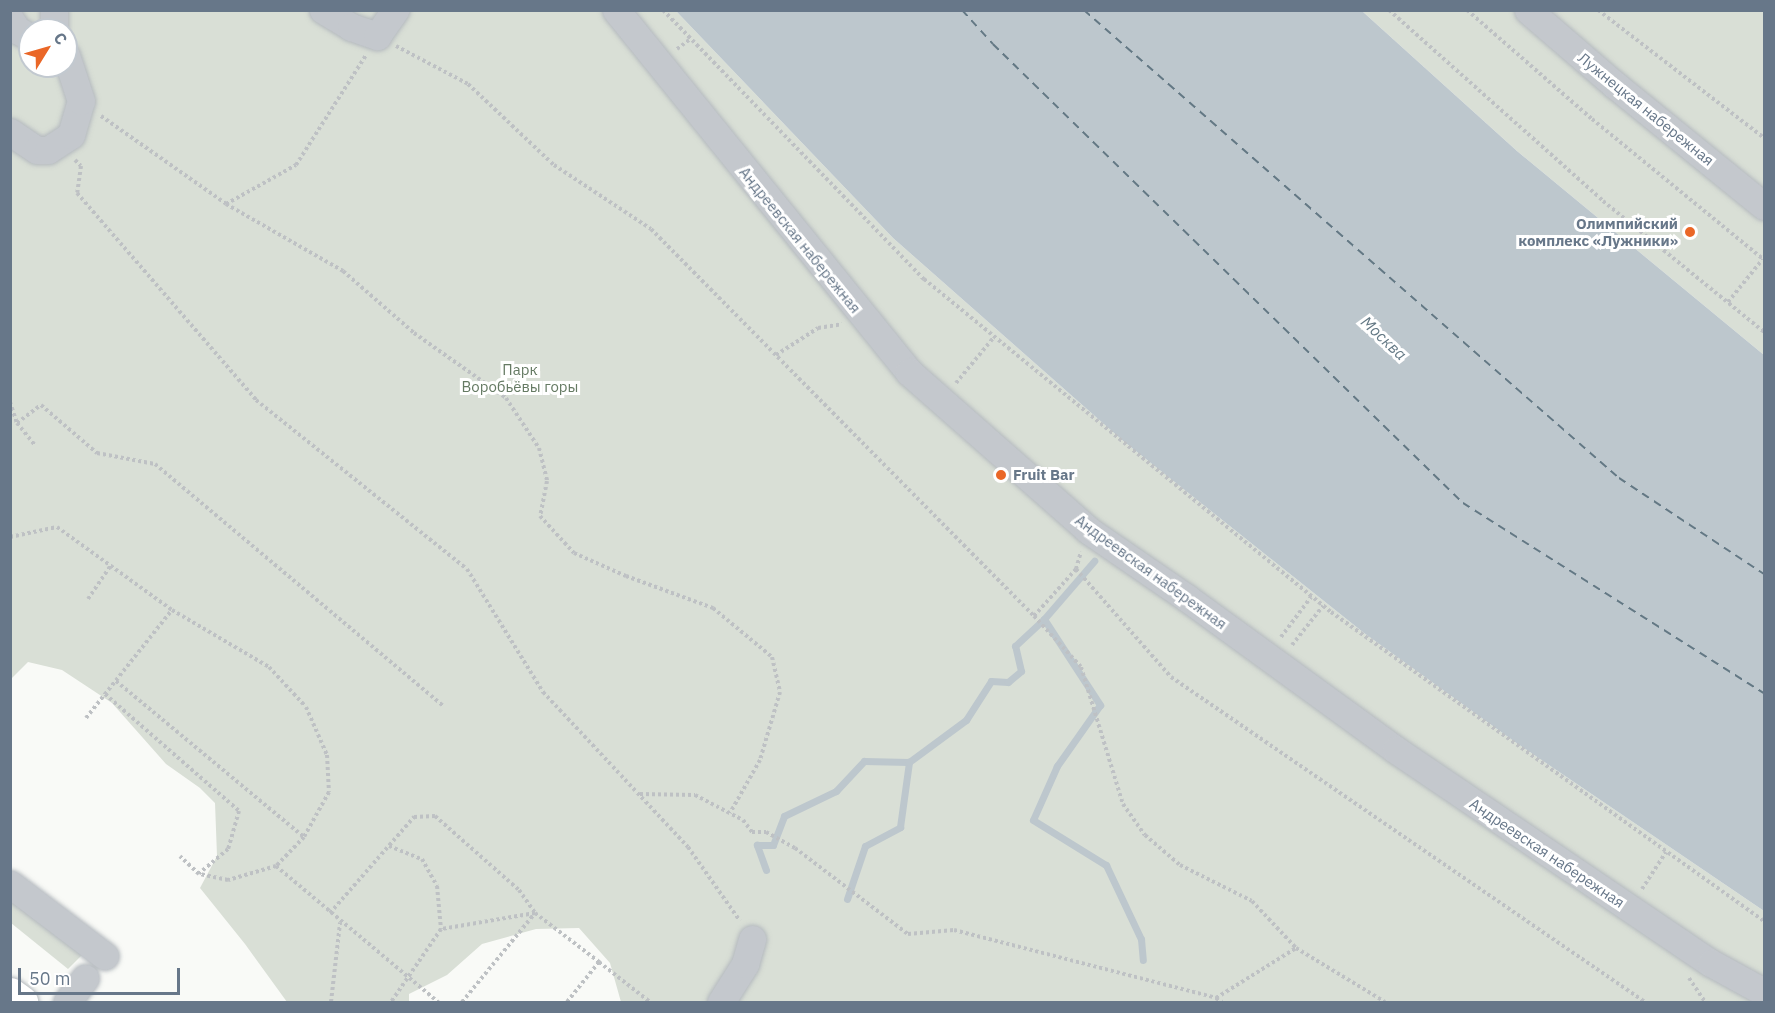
<!DOCTYPE html>
<meta charset="utf-8">
<style>
body{margin:0}
#map{position:relative;width:1775px;height:1013px;overflow:hidden;background:#f9faf7;font-family:"IBM Plex Sans",sans-serif}
div>[style]{position:absolute}
[style*='--x']{left:calc(var(--x)*1px);top:calc(var(--y)*1px);width:calc(var(--w)*1px);rotate:calc(var(--a)*1deg)}
.green>*{inset:0;background:#d9dfd6}
.water>*{inset:0;background:#bdc7cd}
.stream>*{height:7px;margin:-3.5px;padding:0 3.5px;transform-origin:3.5px;border-radius:3.5px;background:#bdc7cd}
.ferry>*{height:1.5px;margin-top:-0.75px;transform-origin:0;background:repeating-linear-gradient(90deg,#637884 0 8px,transparent 0 14px)}
.path>*{height:4px;margin-top:-2px;transform-origin:0;background:repeating-linear-gradient(90deg,#bec1c4 0 3px,transparent 0 6px)}
.roads{filter:drop-shadow(0 0 2px #b5babf) drop-shadow(0 0 2px #b5babf)}
.minor>*{height:27px;margin:-13.5px;padding:0 13.5px;transform-origin:13.5px;border-radius:13.5px;background:#c4c8cd}
.major>*{height:33px;margin:-16.5px;padding:0 16.5px;transform-origin:16.5px;border-radius:16.5px;background:#fff}
.dots>*{width:16px;height:16px;translate:-50% -50%;box-sizing:border-box;border:3px solid #fff;border-radius:50%}
span{translate:-50% -50%;white-space:nowrap;text-align:center;line-height:1.15;-webkit-text-stroke:6px #fff;paint-order:stroke}
.street-label{font-size:15px;color:#677789}
.poi-label{font-size:15px;color:#677789;font-weight:700}
.right{translate:-100% -50%;text-align:right}
.left{translate:0 -50%;text-align:left}
.park-label{font-size:15px;color:#657a63}
.water-label{font-size:16px;color:#637884;font-style:italic}
.frame{position:absolute;inset:0;border:12px solid #677789;pointer-events:none}
.north{position:absolute;left:18px;top:18px;width:60px;height:60px;box-sizing:border-box;background:#fff;border:2px solid #c2c9d0;border-radius:50%;rotate:53deg;font-size:16px;font-weight:700;line-height:24px;text-align:center;color:#677789}
.north::after{content:'';display:block;margin:auto;width:21px;height:27px;background:#ea6727;clip-path:polygon(50% 0,100% 100%,50% 72%,0 100%)}
.scale{position:absolute;left:18px;top:968px;width:162px;height:27px;box-sizing:border-box;border:3px solid #677789;border-top:0;padding-left:8px;font-size:18px;line-height:21px;white-space:nowrap;color:#677789;-webkit-text-stroke:4px #fff;paint-order:stroke}
</style>
<div id="map">
<div class="green">
<div style="clip-path:polygon(evenodd,10px 11px,676px 11px,893px 238px,1122px 440px,1364px 633px,1515px 742px,1764px 911px,1764px 1002px,621px 1002px,610px 963px,579px 928px,536px 929px,482px 944px,447px 975px,409px 994px,409px 1002px,287px 1002px,245px 944px,200px 888px,217px 856px,215px 803px,200px 788px,166px 764px,112px 703px,62px 670px,28px 662px,11px 679px,10px 11px,30px 30px,66px 30px,66px 66px,30px 66px,30px 30px)"></div>
<div style="clip-path:polygon(1362px 11px,1764px 11px,1764px 355px,1517px 151px)"></div>
<div style="clip-path:polygon(10px 897px,82px 955px,68px 969px,11px 923px)"></div>
</div>
<div class="water">
<div style="clip-path:polygon(676px 11px,1362px 11px,1517px 151px,1764px 355px,1764px 911px,1515px 742px,1364px 633px,1122px 440px,893px 238px)"></div>
</div>
<div class="stream">
<div style="--x:1044;--y:619;--w:103;--a:56.9"></div>
<div style="--x:1100;--y:705;--w:75;--a:125.2"></div>
<div style="--x:1057;--y:766;--w:59;--a:114"></div>
<div style="--x:1033;--y:820;--w:86;--a:31.7"></div>
<div style="--x:1106;--y:865;--w:82;--a:64.7"></div>
<div style="--x:1141;--y:939;--w:21;--a:85"></div>
<div style="--x:766;--y:870;--w:27;--a:-110"></div>
<div style="--x:757;--y:845;--w:16;--a:0"></div>
<div style="--x:773;--y:845;--w:31;--a:-69"></div>
<div style="--x:784;--y:816;--w:58;--a:-25.7"></div>
<div style="--x:836;--y:791;--w:41;--a:-47"></div>
<div style="--x:864;--y:761;--w:45;--a:1.3"></div>
<div style="--x:847;--y:899;--w:56;--a:-71.2"></div>
<div style="--x:865;--y:846;--w:40;--a:-28"></div>
<div style="--x:900;--y:827;--w:66;--a:-82.1"></div>
<div style="--x:909;--y:762;--w:71;--a:-36.4"></div>
<div style="--x:966;--y:720;--w:46;--a:-57.3"></div>
<div style="--x:991;--y:681;--w:17;--a:3"></div>
<div style="--x:1008;--y:682;--w:17;--a:-40"></div>
<div style="--x:1021;--y:671;--w:26;--a:-103"></div>
<div style="--x:1015;--y:646;--w:40;--a:-43"></div>
<div style="--x:1044;--y:619;--w:77;--a:-49.2"></div>
</div>
<div class="ferry">
<div style="--x:962;--y:10;--w:46;--a:47.6"></div>
<div style="--x:993;--y:44;--w:657;--a:44.32"></div>
<div style="--x:1463;--y:503;--w:356;--a:32.3"></div>
<div style="--x:1084;--y:10;--w:711;--a:41.18"></div>
<div style="--x:1619;--y:478;--w:174;--a:33.5"></div>
</div>
<div class="path">
<div style="--x:663;--y:10;--w:375;--a:45.9"></div>
<div style="--x:924;--y:279;--w:526;--a:39.29"></div>
<div style="--x:1331;--y:612;--w:532;--a:35.51"></div>
<div style="--x:1389;--y:10;--w:287;--a:41.7"></div>
<div style="--x:1603;--y:201;--w:208;--a:39.1"></div>
<div style="--x:1467;--y:10;--w:166;--a:41.1"></div>
<div style="--x:1592;--y:119;--w:222;--a:39.3"></div>
<div style="--x:1598;--y:10;--w:210;--a:37.6"></div>
<div style="--x:396;--y:46;--w:81;--a:27.8"></div>
<div style="--x:468;--y:84;--w:118;--a:43.3"></div>
<div style="--x:554;--y:165;--w:116;--a:33.4"></div>
<div style="--x:651;--y:229;--w:544;--a:45.3"></div>
<div style="--x:1034;--y:616;--w:69;--a:47.3"></div>
<div style="--x:1081;--y:667;--w:143;--a:73"></div>
<div style="--x:1123;--y:804;--w:38;--a:55"></div>
<div style="--x:1145;--y:835;--w:46;--a:40.6"></div>
<div style="--x:1180;--y:865;--w:80;--a:26.6"></div>
<div style="--x:1252;--y:901;--w:64;--a:46.9"></div>
<div style="--x:1296;--y:948;--w:104;--a:31.2"></div>
<div style="--x:677;--y:49;--w:15;--a:-37"></div>
<div style="--x:101;--y:116;--w:153;--a:35.1"></div>
<div style="--x:226;--y:204;--w:135;--a:29.8"></div>
<div style="--x:343;--y:271;--w:94;--a:41.1"></div>
<div style="--x:414;--y:333;--w:113;--a:35.2"></div>
<div style="--x:506;--y:398;--w:60;--a:56.6"></div>
<div style="--x:539;--y:448;--w:34;--a:76"></div>
<div style="--x:547;--y:481;--w:36;--a:101"></div>
<div style="--x:540;--y:516;--w:50;--a:47.4"></div>
<div style="--x:574;--y:553;--w:57;--a:23.9"></div>
<div style="--x:626;--y:576;--w:93;--a:20.2"></div>
<div style="--x:713;--y:608;--w:77;--a:39.7"></div>
<div style="--x:772;--y:657;--w:36;--a:77"></div>
<div style="--x:780;--y:692;--w:71;--a:106.4"></div>
<div style="--x:760;--y:760;--w:61;--a:119.5"></div>
<div style="--x:75;--y:160;--w:8;--a:45"></div>
<div style="--x:81;--y:166;--w:27;--a:98"></div>
<div style="--x:77;--y:193;--w:274;--a:49.1"></div>
<div style="--x:256;--y:400;--w:270;--a:38.7"></div>
<div style="--x:467;--y:569;--w:145;--a:58.3"></div>
<div style="--x:543;--y:692;--w:212;--a:46.9"></div>
<div style="--x:688;--y:847;--w:90;--a:54.9"></div>
<div style="--x:226;--y:204;--w:80;--a:-29.1"></div>
<div style="--x:296;--y:165;--w:130;--a:-57.5"></div>
<div style="--x:1728;--y:302;--w:55;--a:-50.9"></div>
<div style="--x:776;--y:355;--w:50;--a:-32.7"></div>
<div style="--x:818;--y:328;--w:24;--a:-9"></div>
<div style="--x:956;--y:383;--w:60;--a:-50.4"></div>
<div style="--x:10;--y:402;--w:22;--a:72"></div>
<div style="--x:17;--y:423;--w:28;--a:51"></div>
<div style="--x:17;--y:423;--w:30;--a:-37"></div>
<div style="--x:41;--y:405;--w:74;--a:40.6"></div>
<div style="--x:97;--y:453;--w:59;--a:10.7"></div>
<div style="--x:155;--y:464;--w:376;--a:40"></div>
<div style="--x:10;--y:537;--w:48;--a:-12"></div>
<div style="--x:57;--y:527;--w:142;--a:35.8"></div>
<div style="--x:172;--y:610;--w:113;--a:30.4"></div>
<div style="--x:269;--y:667;--w:54;--a:47.2"></div>
<div style="--x:306;--y:707;--w:52;--a:66.4"></div>
<div style="--x:327;--y:755;--w:37;--a:87"></div>
<div style="--x:329;--y:792;--w:51;--a:119.1"></div>
<div style="--x:304;--y:837;--w:40;--a:134"></div>
<div style="--x:276;--y:866;--w:50;--a:163.7"></div>
<div style="--x:228;--y:880;--w:30;--a:-168"></div>
<div style="--x:199;--y:874;--w:26;--a:-137"></div>
<div style="--x:1076;--y:569;--w:144;--a:48.7"></div>
<div style="--x:1171;--y:677;--w:575;--a:34.44"></div>
<div style="--x:88;--y:599;--w:41;--a:-55.9"></div>
<div style="--x:1034;--y:616;--w:63;--a:-48.2"></div>
<div style="--x:1076;--y:569;--w:18;--a:-74"></div>
<div style="--x:1281;--y:637;--w:50;--a:-53.1"></div>
<div style="--x:1292;--y:645;--w:50;--a:-51.5"></div>
<div style="--x:116;--y:681;--w:244;--a:39.7"></div>
<div style="--x:105;--y:694;--w:178;--a:41.1"></div>
<div style="--x:239;--y:811;--w:40;--a:106"></div>
<div style="--x:228;--y:849;--w:38;--a:140"></div>
<div style="--x:86;--y:718;--w:138;--a:-51.5"></div>
<div style="--x:640;--y:794;--w:55;--a:1"></div>
<div style="--x:695;--y:795;--w:54;--a:27.5"></div>
<div style="--x:743;--y:820;--w:15;--a:53"></div>
<div style="--x:752;--y:832;--w:14;--a:0"></div>
<div style="--x:766;--y:832;--w:33;--a:29"></div>
<div style="--x:795;--y:848;--w:142;--a:37.3"></div>
<div style="--x:908;--y:934;--w:46;--a:-5"></div>
<div style="--x:954;--y:930;--w:271;--a:14.5"></div>
<div style="--x:1216;--y:998;--w:7;--a:34"></div>
<div style="--x:389;--y:846;--w:35;--a:22"></div>
<div style="--x:422;--y:859;--w:31;--a:61"></div>
<div style="--x:437;--y:886;--w:43;--a:84.7"></div>
<div style="--x:441;--y:929;--w:88;--a:124.4"></div>
<div style="--x:276;--y:866;--w:212;--a:40"></div>
<div style="--x:1642;--y:889;--w:44;--a:-57"></div>
<div style="--x:330;--y:913;--w:128;--a:-48.8"></div>
<div style="--x:414;--y:817;--w:21;--a:-3"></div>
<div style="--x:435;--y:816;--w:112;--a:41.4"></div>
<div style="--x:519;--y:890;--w:28;--a:55"></div>
<div style="--x:535;--y:913;--w:95;--a:170.3"></div>
<div style="--x:599;--y:962;--w:65;--a:38.1"></div>
<div style="--x:1689;--y:978;--w:29;--a:56"></div>
<div style="--x:1216;--y:998;--w:94;--a:-32"></div>
<div style="--x:331;--y:1002;--w:80;--a:-83.5"></div>
<div style="--x:462;--y:1002;--w:115;--a:-50.6"></div>
<div style="--x:535;--y:913;--w:81;--a:37.4"></div>
<div style="--x:599;--y:962;--w:51;--a:128.7"></div>
</div>
<div class="roads">
<div class="minor">
<div style="--x:323;--y:10;--w:33;--a:31"></div>
<div style="--x:351;--y:27;--w:28;--a:19"></div>
<div style="--x:377;--y:36;--w:32;--a:-55"></div>
<div style="--x:616;--y:10;--w:466;--a:51"></div>
<div style="--x:909;--y:372;--w:239;--a:41.4"></div>
<div style="--x:1088;--y:530;--w:120;--a:34.5"></div>
<div style="--x:1187;--y:598;--w:258;--a:36"></div>
<div style="--x:1396;--y:750;--w:380;--a:34.1"></div>
<div style="--x:1711;--y:963;--w:60;--a:28.7"></div>
<div style="--x:1528;--y:10;--w:115;--a:40.8"></div>
<div style="--x:1615;--y:85;--w:192;--a:39.1"></div>
<div style="--x:10;--y:19;--w:13;--a:58"></div>
<div style="--x:17;--y:30;--w:15;--a:28"></div>
<div style="--x:54;--y:30;--w:20;--a:-90"></div>
<div style="--x:10;--y:132;--w:32;--a:34"></div>
<div style="--x:37;--y:150;--w:11;--a:0"></div>
<div style="--x:48;--y:150;--w:27;--a:-33"></div>
<div style="--x:71;--y:135;--w:35;--a:-74"></div>
<div style="--x:81;--y:101;--w:48;--a:-108.1"></div>
<div style="--x:10;--y:884;--w:119;--a:37.2"></div>
<div style="--x:67;--y:1002;--w:30;--a:-53"></div>
<div style="--x:721;--y:1002;--w:45;--a:-57.7"></div>
<div style="--x:745;--y:964;--w:26;--a:-74"></div>
</div>
<div class="major">
<div style="--x:10;--y:994;--w:14;--a:36"></div>
</div>
</div>
<div class="dots">
<div style="left:1690px;top:232px;background:#ea6727"></div>
<div style="left:1001px;top:475px;background:#ea6727"></div>
</div>
<div class="street-label">
<span style="left:1646px;top:109px;rotate:39deg">Лужнецкая набережная</span>
<span style="left:800px;top:240px;rotate:51deg">Андреевская набережная</span>
<span style="left:1151px;top:572px;rotate:36deg">Андреевская набережная</span>
<span style="left:1547px;top:853px;rotate:34deg">Андреевская набережная</span>
</div>
<div class="poi-label">
<span class="right" style="left:1678px;top:232px">Олимпийский<br>комплекс «Лужники»</span>
<span class="left" style="left:1013px;top:475px">Fruit Bar</span>
</div>
<div class="park-label">
<span style="left:520px;top:378px">Парк<br>Воробьёвы горы</span>
</div>
<div class="water-label">
<span style="left:1384px;top:338px;rotate:43deg">Москва</span>
</div>
<div class="frame"></div>
<div class="north">С</div>
<div class="scale">50 m</div>
</div>
